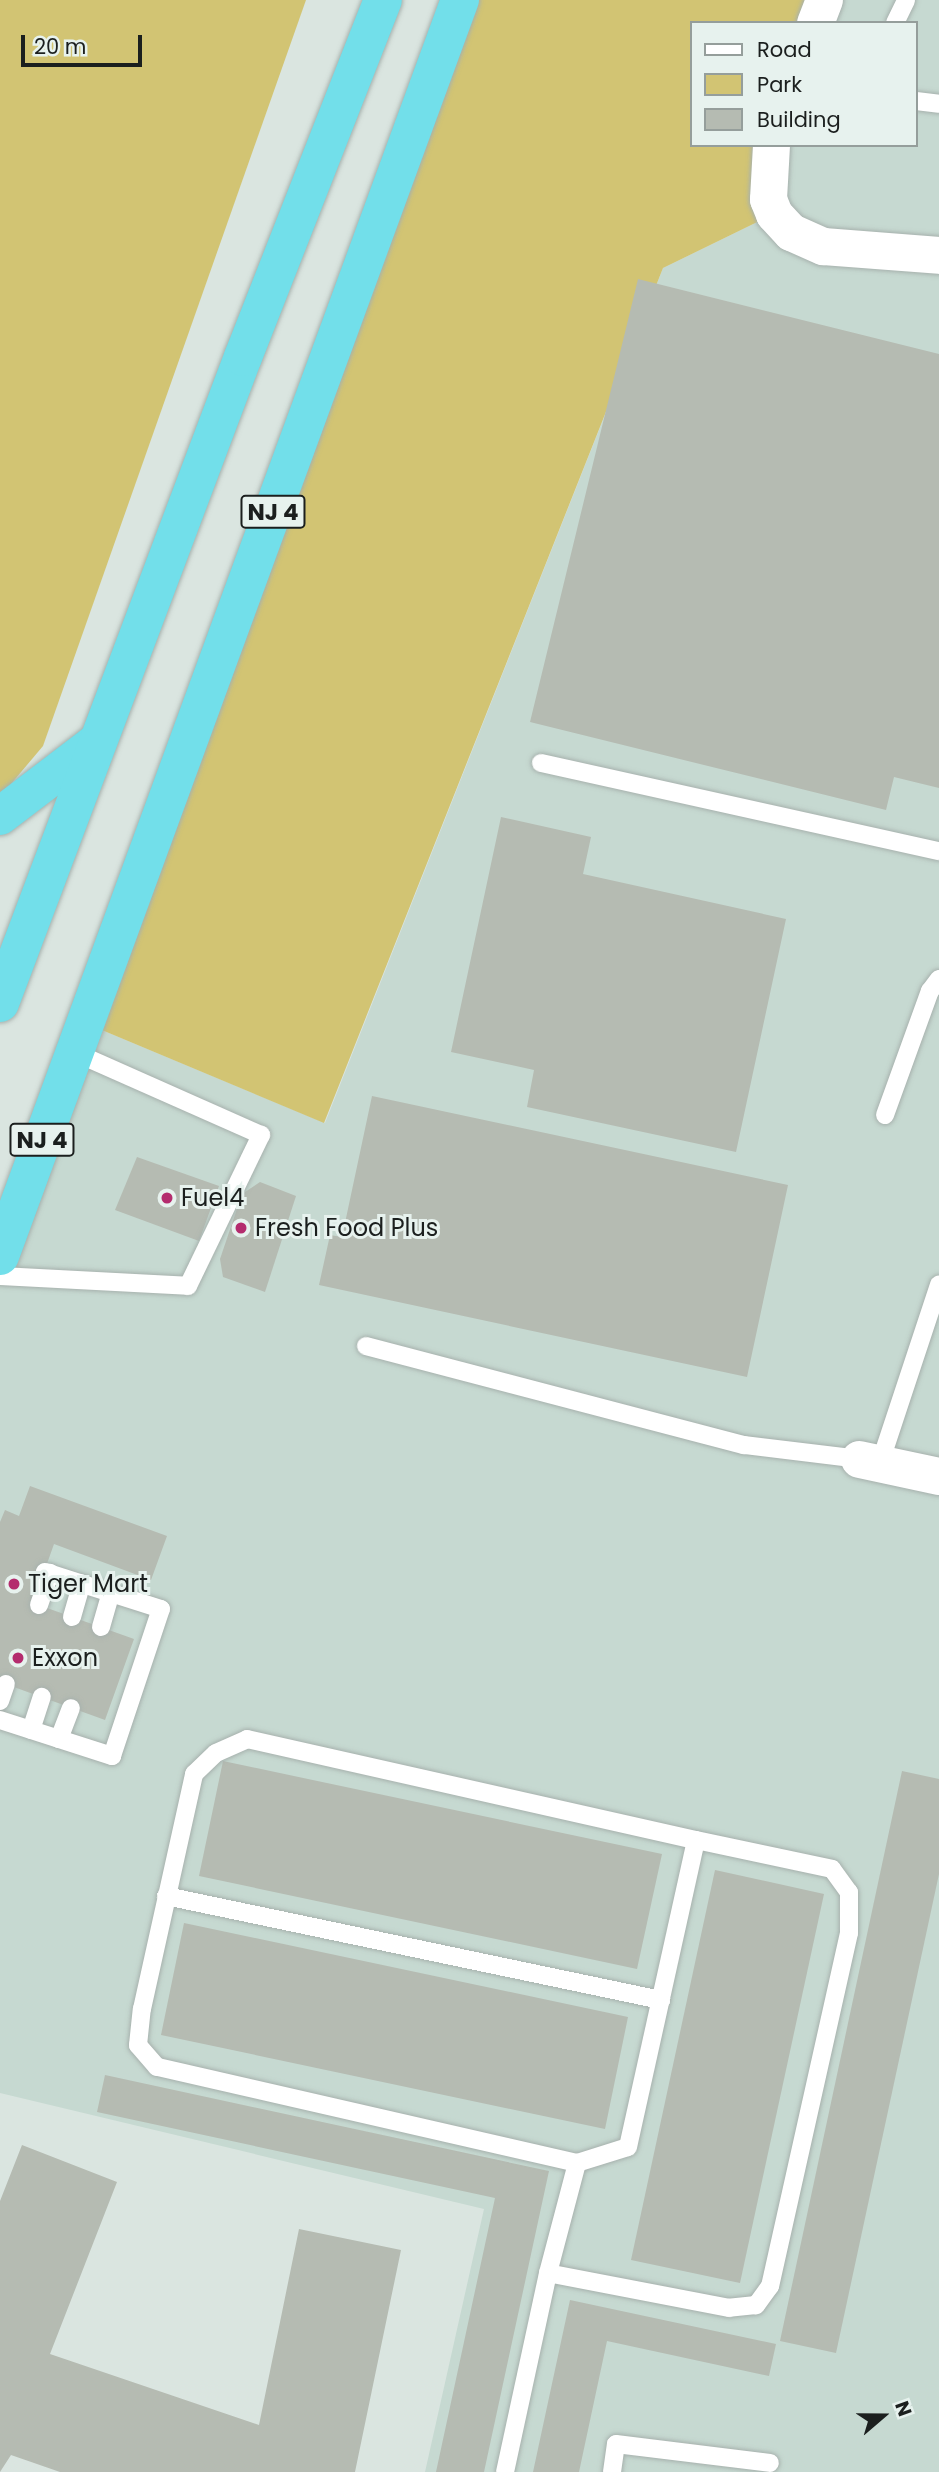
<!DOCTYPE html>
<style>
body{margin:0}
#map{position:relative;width:939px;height:2472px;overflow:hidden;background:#dae5e0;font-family:Poppins,sans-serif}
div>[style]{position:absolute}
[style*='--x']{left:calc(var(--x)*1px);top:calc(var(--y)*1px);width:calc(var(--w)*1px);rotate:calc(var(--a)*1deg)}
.built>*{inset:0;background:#c6d9d1}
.green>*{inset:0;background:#d2c473}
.building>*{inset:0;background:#b5bbb2}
.roads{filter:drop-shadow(0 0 2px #a7b1ad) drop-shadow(0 0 2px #a7b1ad)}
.service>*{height:18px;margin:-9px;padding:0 9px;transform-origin:9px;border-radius:9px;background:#fff}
.minor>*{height:37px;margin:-18.5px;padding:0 18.5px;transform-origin:18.5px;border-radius:18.5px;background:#fff}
.trunk>*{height:38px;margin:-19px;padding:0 19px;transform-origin:19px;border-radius:19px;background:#72dfea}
.dots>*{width:19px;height:19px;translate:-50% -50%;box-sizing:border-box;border:4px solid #e7f2ee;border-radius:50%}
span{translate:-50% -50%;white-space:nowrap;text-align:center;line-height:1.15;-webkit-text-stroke:6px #e7f2ee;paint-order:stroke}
.shield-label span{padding:2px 5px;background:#e7f2ee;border:2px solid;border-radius:5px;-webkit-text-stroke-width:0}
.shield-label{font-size:23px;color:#1b1f1e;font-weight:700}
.poi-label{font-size:24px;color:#1b1f1e}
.left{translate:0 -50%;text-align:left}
.legend{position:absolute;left:690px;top:21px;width:228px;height:126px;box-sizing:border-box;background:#e7f2ee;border:2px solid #959e9b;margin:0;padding:9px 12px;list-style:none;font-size:21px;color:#1b1f1e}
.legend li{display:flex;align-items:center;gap:14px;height:35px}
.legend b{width:35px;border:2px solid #959e9b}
.north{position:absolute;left:848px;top:2381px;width:70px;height:70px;-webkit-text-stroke:5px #e7f2ee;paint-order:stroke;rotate:70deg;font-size:19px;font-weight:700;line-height:28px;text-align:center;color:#1b1f1e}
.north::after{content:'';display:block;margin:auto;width:24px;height:32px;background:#1b1f1e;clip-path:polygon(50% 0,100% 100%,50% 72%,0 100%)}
.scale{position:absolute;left:21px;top:35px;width:121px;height:32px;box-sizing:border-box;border:4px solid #1b1f1e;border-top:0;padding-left:9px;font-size:21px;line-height:24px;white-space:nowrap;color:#1b1f1e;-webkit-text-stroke:5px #e7f2ee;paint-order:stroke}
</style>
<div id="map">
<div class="built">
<div style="clip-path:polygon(824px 0,939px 0,939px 2472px,425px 2472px,484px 2209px,0 2093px,0 1256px,85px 1023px,325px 1123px,663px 268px,774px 214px,771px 145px,916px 145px,916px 23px,815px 23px)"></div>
</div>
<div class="green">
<div style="clip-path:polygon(0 0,306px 0,43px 746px,0 797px)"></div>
<div style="clip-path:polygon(460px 0,824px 0,815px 23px,692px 23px,692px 145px,771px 145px,774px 214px,663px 268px,324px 1123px,85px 1023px)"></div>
</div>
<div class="building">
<div style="clip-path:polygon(638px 279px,939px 354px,939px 788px,894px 777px,886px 810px,530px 722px)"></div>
<div style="clip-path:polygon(501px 817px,591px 837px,583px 874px,786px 919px,736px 1152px,527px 1107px,534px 1070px,451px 1052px)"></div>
<div style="clip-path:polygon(372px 1096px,788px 1185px,747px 1377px,319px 1285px,330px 1235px,342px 1237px)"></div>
<div style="clip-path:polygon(137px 1157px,219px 1186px,199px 1241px,115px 1210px)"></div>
<div style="clip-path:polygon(260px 1182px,296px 1196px,265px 1292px,223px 1277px,220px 1259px,242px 1194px)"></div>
<div style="clip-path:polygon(30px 1486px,167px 1536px,151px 1580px,54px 1544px,33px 1603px,134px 1639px,105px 1720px,0 1682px,0 1522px,5px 1510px,19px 1516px)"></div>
<div style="clip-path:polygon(223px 1761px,662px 1854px,637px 1969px,199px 1876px)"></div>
<div style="clip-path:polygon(902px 1771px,939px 1779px,939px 1874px,836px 2353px,780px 2341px)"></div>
<div style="clip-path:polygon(715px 1870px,824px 1894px,740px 2283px,631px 2260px)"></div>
<div style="clip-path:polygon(184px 1923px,628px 2017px,605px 2129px,161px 2035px)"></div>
<div style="clip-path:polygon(105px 2075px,549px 2171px,484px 2472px,436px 2472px,495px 2198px,97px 2112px)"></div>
<div style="clip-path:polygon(22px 2145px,117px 2182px,50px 2354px,259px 2425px,299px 2229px,401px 2250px,355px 2472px,60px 2472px,11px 2455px,0 2472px,0 2201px)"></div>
<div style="clip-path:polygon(570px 2300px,776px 2344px,769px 2376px,607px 2341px,579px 2472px,533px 2472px)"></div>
</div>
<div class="roads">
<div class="service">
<div style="--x:895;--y:23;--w:25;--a:-64"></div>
<div style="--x:916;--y:101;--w:23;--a:7"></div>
<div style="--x:541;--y:763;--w:408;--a:12.5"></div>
<div style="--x:885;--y:1115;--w:132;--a:-70.1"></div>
<div style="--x:930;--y:991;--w:15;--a:-53"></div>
<div style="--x:0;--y:1276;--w:188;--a:3"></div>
<div style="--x:188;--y:1286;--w:168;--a:-64.2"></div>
<div style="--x:261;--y:1135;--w:205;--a:-156.1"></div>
<div style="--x:366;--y:1346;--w:391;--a:14.7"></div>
<div style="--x:744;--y:1445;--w:116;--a:6.9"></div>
<div style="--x:880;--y:1463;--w:188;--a:-71.7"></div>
<div style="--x:39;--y:1605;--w:34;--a:-71"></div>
<div style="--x:72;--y:1617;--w:35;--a:-74"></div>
<div style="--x:101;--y:1627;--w:35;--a:-74"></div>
<div style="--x:0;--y:1701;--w:18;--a:-71"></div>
<div style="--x:0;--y:1720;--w:118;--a:17.8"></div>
<div style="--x:112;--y:1756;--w:155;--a:-71.6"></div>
<div style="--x:161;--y:1609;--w:122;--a:-162.3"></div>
<div style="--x:31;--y:1730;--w:35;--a:-72"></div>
<div style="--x:59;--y:1739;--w:33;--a:-69"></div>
<div style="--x:166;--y:1896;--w:506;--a:11.87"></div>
<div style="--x:577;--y:2163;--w:431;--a:-167.1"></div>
<div style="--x:157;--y:2067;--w:29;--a:-131"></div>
<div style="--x:138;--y:2045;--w:36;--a:-84"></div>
<div style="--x:142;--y:2009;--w:241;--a:-77.5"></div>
<div style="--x:194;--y:1774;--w:30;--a:-44"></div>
<div style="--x:216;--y:1753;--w:34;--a:-24"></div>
<div style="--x:247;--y:1739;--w:460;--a:12.7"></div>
<div style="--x:505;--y:2472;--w:204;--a:-77.8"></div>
<div style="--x:548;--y:2273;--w:114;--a:-75.2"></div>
<div style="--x:577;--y:2163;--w:53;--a:-17.4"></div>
<div style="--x:628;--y:2147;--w:314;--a:-77.5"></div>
<div style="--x:696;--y:1840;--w:139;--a:12"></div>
<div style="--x:832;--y:1869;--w:29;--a:54"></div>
<div style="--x:849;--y:1892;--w:41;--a:90"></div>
<div style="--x:849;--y:1933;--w:362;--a:102.6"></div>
<div style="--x:770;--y:2286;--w:24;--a:126"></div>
<div style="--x:756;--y:2305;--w:27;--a:174"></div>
<div style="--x:729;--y:2308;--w:184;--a:-169.1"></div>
<div style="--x:612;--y:2472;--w:28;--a:-82"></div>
<div style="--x:616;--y:2444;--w:155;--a:7"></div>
</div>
<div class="minor">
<div style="--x:815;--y:23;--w:25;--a:-69"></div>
<div style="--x:771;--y:145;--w:54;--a:93.2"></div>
<div style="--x:768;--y:199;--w:16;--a:68"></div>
<div style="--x:774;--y:214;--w:25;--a:47"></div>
<div style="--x:791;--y:232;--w:35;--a:24"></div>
<div style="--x:823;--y:246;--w:116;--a:4.4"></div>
<div style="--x:859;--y:1459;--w:82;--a:12"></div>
</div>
<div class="trunk">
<div style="--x:0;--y:816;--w:123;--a:-37.4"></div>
<div style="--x:0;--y:1003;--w:690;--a:-69.39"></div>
<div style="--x:243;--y:357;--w:383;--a:-68.6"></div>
<div style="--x:0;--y:1256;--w:1338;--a:-69.89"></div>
</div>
</div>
<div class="dots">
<div style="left:167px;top:1198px;background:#b42c6e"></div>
<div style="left:241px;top:1228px;background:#b42c6e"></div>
<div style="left:14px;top:1584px;background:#b42c6e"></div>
<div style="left:18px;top:1658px;background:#b42c6e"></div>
</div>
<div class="shield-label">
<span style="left:273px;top:512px">NJ 4</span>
<span style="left:42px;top:1140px">NJ 4</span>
</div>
<div class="poi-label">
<span class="left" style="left:181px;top:1198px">Fuel4</span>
<span class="left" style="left:255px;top:1228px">Fresh Food Plus</span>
<span class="left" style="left:28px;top:1584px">Tiger Mart</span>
<span class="left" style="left:32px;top:1658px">Exxon</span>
</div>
<ul class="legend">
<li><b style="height:9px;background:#fff"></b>Road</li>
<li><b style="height:19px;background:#d2c473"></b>Park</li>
<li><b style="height:19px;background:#b5bbb2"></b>Building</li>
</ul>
<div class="north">N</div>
<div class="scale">20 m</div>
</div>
